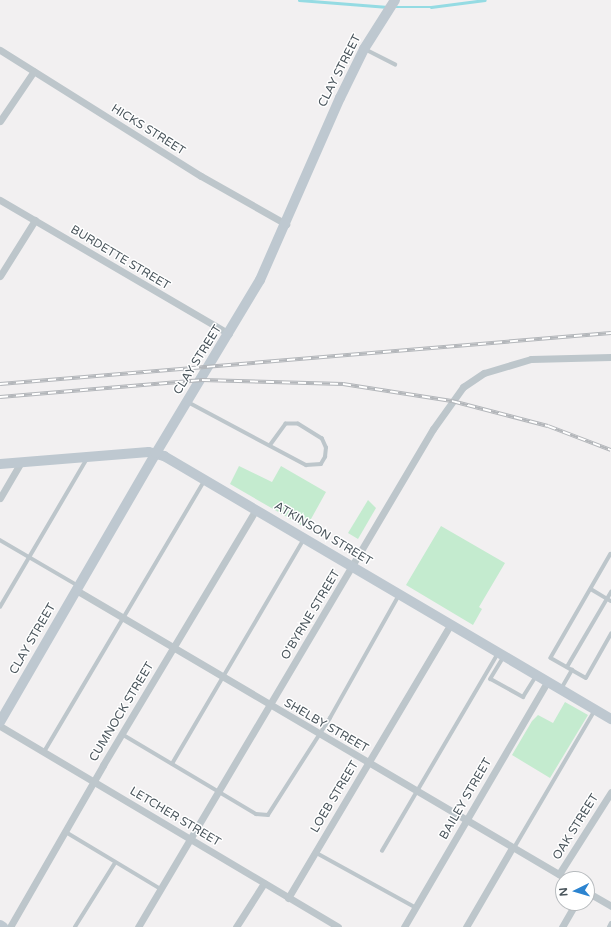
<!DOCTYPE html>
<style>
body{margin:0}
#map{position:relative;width:611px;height:927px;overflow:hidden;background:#f2f0f1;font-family:"Varela Round",sans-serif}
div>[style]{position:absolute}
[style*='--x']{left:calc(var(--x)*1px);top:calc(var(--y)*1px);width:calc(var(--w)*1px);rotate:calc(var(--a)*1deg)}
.green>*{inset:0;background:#c4ebcf}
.stream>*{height:2.5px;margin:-1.25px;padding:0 1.25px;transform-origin:1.25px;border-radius:1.25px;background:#95dbe3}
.lane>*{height:3.5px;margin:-1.75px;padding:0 1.75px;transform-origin:1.75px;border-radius:1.75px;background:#bdc6cb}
.street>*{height:7px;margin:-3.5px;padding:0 3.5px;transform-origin:3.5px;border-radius:3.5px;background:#bdc6cb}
.secondary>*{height:10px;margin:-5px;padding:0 5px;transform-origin:5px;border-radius:5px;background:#bec8d0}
.rail>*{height:4px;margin-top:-2px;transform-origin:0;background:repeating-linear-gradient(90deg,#fff 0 8px,#b3b6ba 0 16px);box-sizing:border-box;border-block:1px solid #b3b6ba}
span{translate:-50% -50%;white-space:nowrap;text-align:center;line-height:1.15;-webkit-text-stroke:3px #fff;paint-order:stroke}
.street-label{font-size:12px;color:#4a555c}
.north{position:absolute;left:555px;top:871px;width:40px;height:40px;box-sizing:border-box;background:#fff;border:1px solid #b7bbbe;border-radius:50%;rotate:265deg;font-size:11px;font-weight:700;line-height:16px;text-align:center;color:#4a555c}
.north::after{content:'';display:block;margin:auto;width:14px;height:18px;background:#2c84d0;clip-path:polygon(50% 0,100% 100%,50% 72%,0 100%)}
</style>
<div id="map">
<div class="green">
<div style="clip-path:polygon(239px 466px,272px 482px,281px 466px,326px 492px,306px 528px,230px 484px)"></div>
<div style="clip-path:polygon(368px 500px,376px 508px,358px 539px,348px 533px)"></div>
<div style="clip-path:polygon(441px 526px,505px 563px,479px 607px,482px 609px,473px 625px,406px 585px)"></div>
<div style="clip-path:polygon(565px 702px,588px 715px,550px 778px,512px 755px,532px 721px,538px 715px,553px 723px)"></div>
</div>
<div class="stream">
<div style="--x:299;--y:0;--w:89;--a:4.5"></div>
<div style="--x:395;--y:7;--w:36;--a:0"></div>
<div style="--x:431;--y:7;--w:54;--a:-7.4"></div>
</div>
<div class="lane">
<div style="--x:365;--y:49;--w:34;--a:27"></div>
<div style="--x:188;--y:402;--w:134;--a:28.1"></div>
<div style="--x:306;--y:465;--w:15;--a:-4"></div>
<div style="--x:321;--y:464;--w:8;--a:-60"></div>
<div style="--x:325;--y:457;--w:9;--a:-84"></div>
<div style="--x:326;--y:448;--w:10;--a:-114"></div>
<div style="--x:322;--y:439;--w:28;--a:-148"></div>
<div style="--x:298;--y:424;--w:12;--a:180"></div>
<div style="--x:286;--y:424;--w:26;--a:126"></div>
<div style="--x:0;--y:540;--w:89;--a:30.3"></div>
<div style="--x:611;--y:554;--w:120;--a:120"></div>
<div style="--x:551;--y:658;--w:40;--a:29.7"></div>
<div style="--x:586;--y:678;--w:51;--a:-60.4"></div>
<div style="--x:591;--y:589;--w:23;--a:31"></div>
<div style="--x:0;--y:607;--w:172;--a:-59.6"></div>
<div style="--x:504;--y:657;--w:26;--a:121"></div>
<div style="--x:491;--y:679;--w:37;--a:29"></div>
<div style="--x:523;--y:697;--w:25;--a:-58"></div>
<div style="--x:567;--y:667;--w:87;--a:-59.6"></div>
<div style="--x:561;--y:689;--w:22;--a:-60"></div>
<div style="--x:122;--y:734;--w:156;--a:30.8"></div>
<div style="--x:256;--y:814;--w:12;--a:5"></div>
<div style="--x:268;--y:815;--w:115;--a:-57.4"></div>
<div style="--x:330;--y:718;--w:141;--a:-60.7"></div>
<div style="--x:44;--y:752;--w:315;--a:-59.4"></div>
<div style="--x:172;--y:764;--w:261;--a:-59.6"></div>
<div style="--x:66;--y:832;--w:111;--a:31"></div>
<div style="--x:514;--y:848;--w:160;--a:-59.6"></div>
<div style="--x:382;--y:851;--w:229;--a:-59.6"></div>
<div style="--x:315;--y:852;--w:114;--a:28.8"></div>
<div style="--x:75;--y:927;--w:75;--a:-58"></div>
<div style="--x:609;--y:927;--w:4;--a:-63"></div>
</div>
<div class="street">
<div style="--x:0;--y:50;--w:237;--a:32.1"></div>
<div style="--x:201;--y:176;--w:98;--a:29.5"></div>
<div style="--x:0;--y:121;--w:60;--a:-55.8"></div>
<div style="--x:0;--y:200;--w:265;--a:30.3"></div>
<div style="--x:0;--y:276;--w:66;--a:-58"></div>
<div style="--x:0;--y:498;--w:42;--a:-59.7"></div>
<div style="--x:76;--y:590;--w:570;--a:30.48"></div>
<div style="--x:0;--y:726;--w:393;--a:30.7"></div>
<div style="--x:559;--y:874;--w:97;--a:-57.6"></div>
<div style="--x:587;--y:892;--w:28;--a:30"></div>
<div style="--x:288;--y:898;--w:319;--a:-59.3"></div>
<div style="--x:10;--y:927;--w:187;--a:-60.1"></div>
<div style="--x:103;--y:765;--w:298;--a:-59.1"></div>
<div style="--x:138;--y:927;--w:579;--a:-59.36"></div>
<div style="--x:433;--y:429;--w:52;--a:-54.5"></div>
<div style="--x:463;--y:387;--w:25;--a:-34"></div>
<div style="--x:484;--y:373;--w:49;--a:-16.6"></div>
<div style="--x:531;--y:359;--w:80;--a:-1.4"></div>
<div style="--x:236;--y:927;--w:52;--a:-57.5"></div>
<div style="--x:404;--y:927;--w:284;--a:-59.7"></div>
<div style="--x:466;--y:927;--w:91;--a:-59.8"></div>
<div style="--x:562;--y:927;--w:28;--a:-60"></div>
</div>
<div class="secondary">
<div style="--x:0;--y:464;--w:149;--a:-4.6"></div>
<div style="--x:149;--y:452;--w:16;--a:15"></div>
<div style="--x:164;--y:456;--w:519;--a:30.47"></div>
<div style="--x:0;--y:722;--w:311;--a:-59.9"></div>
<div style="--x:156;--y:453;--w:202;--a:-59"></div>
<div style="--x:260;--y:280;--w:199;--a:-66.3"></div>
<div style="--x:340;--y:98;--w:55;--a:-63.9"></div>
<div style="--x:364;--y:49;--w:58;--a:-57.7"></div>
<div style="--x:0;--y:925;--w:4;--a:34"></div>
</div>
<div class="rail">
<div style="--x:0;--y:384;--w:613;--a:-4.77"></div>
<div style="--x:0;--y:397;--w:203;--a:-4.8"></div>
<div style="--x:202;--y:380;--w:141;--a:1.6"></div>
<div style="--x:343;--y:384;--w:110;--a:8.9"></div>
<div style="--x:452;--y:401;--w:99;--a:14.6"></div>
<div style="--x:548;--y:426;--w:67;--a:20.9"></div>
</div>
<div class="street-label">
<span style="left:340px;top:71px;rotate:-63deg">CLAY STREET</span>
<span style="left:148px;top:130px;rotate:32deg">HICKS STREET</span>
<span style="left:120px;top:258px;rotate:31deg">BURDETTE STREET</span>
<span style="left:198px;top:360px;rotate:-58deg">CLAY STREET</span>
<span style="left:323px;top:534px;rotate:31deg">ATKINSON STREET</span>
<span style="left:311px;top:615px;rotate:-59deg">O'BYRNE STREET</span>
<span style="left:33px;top:639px;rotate:-60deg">CLAY STREET</span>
<span style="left:122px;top:712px;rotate:-59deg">CUMNOCK STREET</span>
<span style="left:326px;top:726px;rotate:30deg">SHELBY STREET</span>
<span style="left:335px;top:797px;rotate:-59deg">LOEB STREET</span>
<span style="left:466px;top:799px;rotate:-60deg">BAILEY STREET</span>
<span style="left:175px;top:817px;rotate:31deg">LETCHER STREET</span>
<span style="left:576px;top:827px;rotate:-58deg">OAK STREET</span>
</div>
<div class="north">N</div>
</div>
